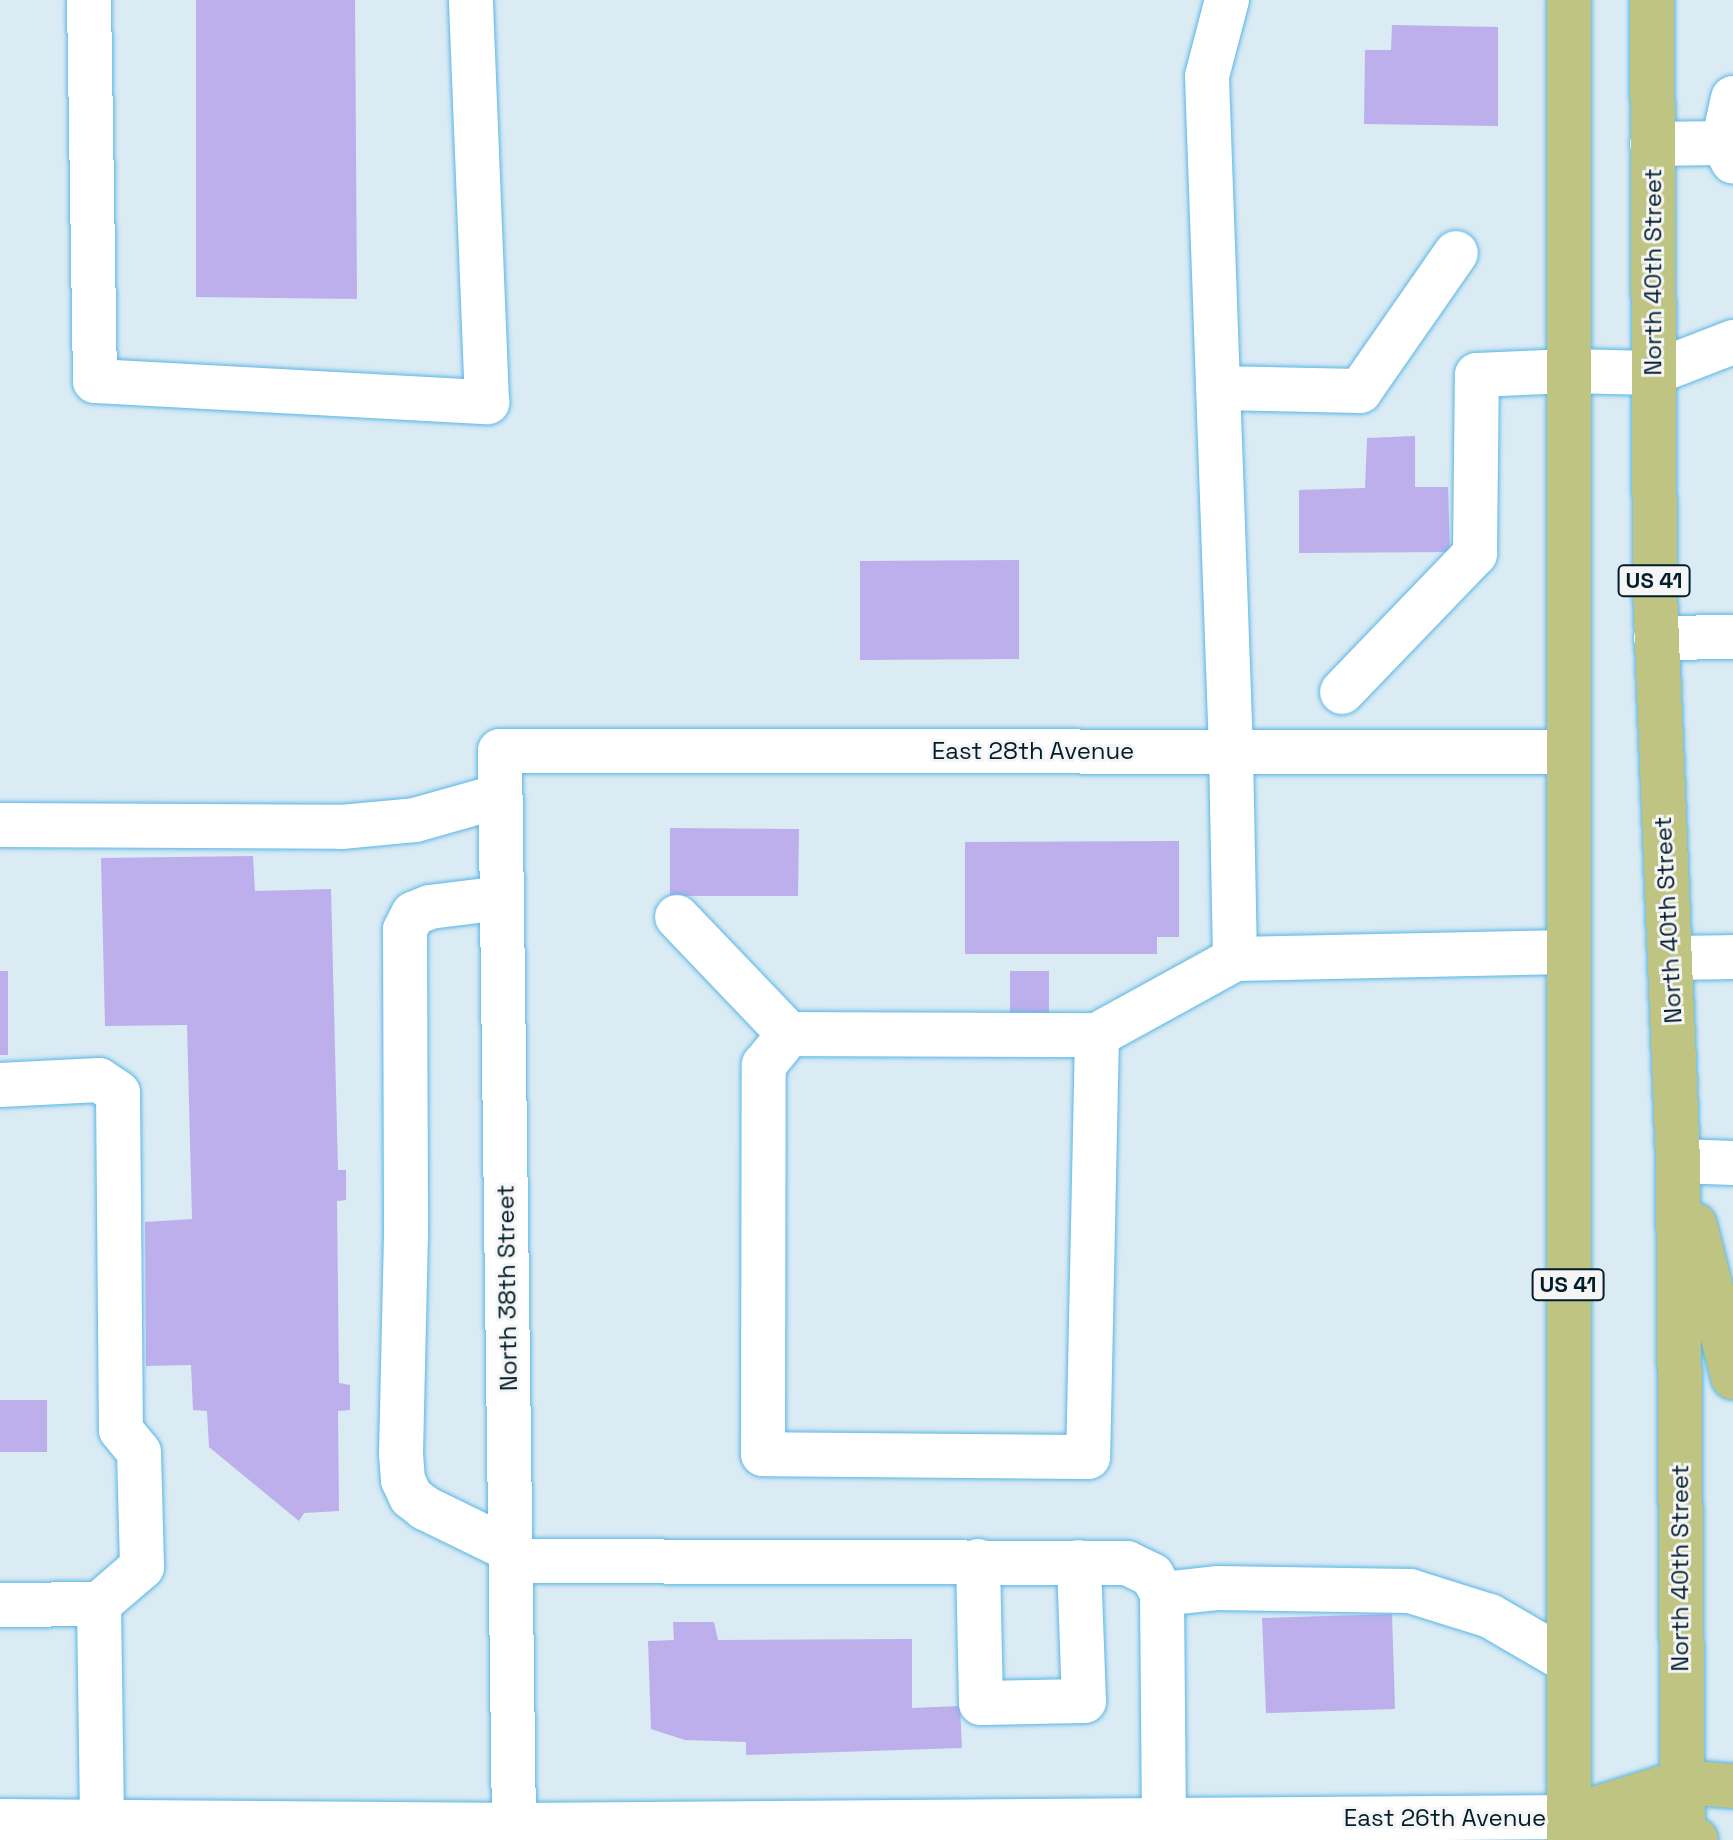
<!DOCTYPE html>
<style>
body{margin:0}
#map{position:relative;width:1733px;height:1840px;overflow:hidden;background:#daebf4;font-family:"Space Grotesk",sans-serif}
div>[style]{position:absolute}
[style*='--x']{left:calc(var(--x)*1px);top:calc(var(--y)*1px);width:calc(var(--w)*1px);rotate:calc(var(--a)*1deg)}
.building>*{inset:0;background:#bcafec}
.roads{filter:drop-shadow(0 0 2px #5bb6e5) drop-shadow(0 0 2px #5bb6e5)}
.minor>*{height:44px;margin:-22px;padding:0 22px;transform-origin:22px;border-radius:22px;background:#fff}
.major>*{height:44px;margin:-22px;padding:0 22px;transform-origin:22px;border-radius:22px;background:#bfc482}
span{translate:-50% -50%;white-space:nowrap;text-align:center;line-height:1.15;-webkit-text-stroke:6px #f5f5f5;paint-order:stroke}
.shield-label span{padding:2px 6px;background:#f5f5f5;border:2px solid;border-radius:6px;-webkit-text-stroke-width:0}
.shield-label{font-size:22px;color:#021e2c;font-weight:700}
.street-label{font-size:24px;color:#021e2c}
</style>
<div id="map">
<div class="building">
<div style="clip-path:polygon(196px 0,355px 0,357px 299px,196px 297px)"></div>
<div style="clip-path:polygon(1392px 25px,1498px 27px,1498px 126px,1364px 124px,1365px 50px,1391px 50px)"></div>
<div style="clip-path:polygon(1415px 436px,1415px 487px,1448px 487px,1450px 552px,1299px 553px,1299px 490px,1365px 488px,1367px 438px)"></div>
<div style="clip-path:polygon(1019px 560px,1019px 659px,860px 660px,860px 561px)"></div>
<div style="clip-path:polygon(670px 828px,799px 829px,798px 896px,670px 896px)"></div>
<div style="clip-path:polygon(1179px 841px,1179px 937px,1157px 937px,1157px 954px,965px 954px,965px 842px)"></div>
<div style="clip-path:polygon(253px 856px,255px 891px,331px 889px,338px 1170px,346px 1170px,346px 1200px,337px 1201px,339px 1383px,350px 1385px,350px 1410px,338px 1411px,339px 1511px,304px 1513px,299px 1521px,209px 1447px,207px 1411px,193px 1410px,191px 1365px,146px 1366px,145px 1222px,192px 1219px,187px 1025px,105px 1026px,101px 858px)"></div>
<div style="clip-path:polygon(0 971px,8px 971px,8px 1055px,0 1055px)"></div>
<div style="clip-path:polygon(1010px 971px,1049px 971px,1049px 1015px,1010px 1016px)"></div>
<div style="clip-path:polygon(0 1400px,47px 1400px,47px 1452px,0 1452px)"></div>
<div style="clip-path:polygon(1392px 1614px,1395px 1709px,1266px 1713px,1262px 1618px)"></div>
<div style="clip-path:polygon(673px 1622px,714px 1622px,718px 1640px,912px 1639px,912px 1708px,960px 1706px,962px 1748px,746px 1755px,746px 1742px,685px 1740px,651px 1729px,648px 1641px,674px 1640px)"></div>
</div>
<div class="roads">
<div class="minor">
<div style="--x:89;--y:0;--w:381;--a:89.1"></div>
<div style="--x:95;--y:381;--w:393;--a:3.1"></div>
<div style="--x:487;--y:402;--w:402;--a:-92.3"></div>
<div style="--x:1733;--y:98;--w:46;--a:102.5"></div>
<div style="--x:1723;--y:143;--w:21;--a:62"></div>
<div style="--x:1652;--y:144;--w:71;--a:-0.8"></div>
<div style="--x:1218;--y:388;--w:142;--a:1.2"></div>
<div style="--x:1360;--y:391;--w:168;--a:-55.2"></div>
<div style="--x:1656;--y:638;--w:77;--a:-0.7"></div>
<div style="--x:1342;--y:692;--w:192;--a:-46.1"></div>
<div style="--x:1475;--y:554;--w:179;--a:-89.4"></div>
<div style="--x:1477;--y:375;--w:91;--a:-2.5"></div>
<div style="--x:1568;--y:371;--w:85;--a:1.3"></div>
<div style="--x:1653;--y:373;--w:86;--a:-21.2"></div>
<div style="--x:0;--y:825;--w:341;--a:0.3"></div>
<div style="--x:341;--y:827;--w:74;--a:-5.4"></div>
<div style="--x:415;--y:820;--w:88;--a:-15.8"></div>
<div style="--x:502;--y:898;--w:73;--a:172.9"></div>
<div style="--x:430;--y:907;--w:18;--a:158"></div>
<div style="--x:413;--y:914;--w:18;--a:117"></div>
<div style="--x:405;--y:930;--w:304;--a:89.8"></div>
<div style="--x:406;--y:1234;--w:219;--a:91.3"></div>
<div style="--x:401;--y:1453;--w:27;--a:86"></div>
<div style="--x:403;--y:1480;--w:19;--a:65"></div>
<div style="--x:411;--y:1497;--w:18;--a:38"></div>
<div style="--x:425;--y:1508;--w:96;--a:26"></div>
<div style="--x:677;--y:917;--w:162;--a:46.3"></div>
<div style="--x:1672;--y:958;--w:61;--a:-0.9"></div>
<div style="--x:1235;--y:959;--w:332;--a:-1.2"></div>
<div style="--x:1097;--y:1035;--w:422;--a:91.2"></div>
<div style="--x:1088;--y:1457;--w:325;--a:-179.5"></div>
<div style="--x:763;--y:1454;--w:389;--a:-89.9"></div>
<div style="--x:764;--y:1065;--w:40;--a:-51"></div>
<div style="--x:789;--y:1034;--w:308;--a:0.2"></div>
<div style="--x:1097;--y:1035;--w:158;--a:-28.8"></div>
<div style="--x:1235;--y:959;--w:208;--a:-91.1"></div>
<div style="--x:1231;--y:751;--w:675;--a:-92.04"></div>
<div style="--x:1207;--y:76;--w:79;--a:-75.3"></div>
<div style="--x:0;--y:1085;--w:99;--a:-2.9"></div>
<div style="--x:99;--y:1080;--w:23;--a:34"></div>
<div style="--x:118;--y:1093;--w:337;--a:89.5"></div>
<div style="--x:121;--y:1430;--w:28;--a:51"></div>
<div style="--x:139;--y:1452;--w:115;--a:88.5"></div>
<div style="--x:142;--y:1567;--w:57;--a:139.3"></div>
<div style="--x:99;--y:1604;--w:99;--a:179.4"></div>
<div style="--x:1678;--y:1161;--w:55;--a:2.1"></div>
<div style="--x:511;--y:1561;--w:616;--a:0.19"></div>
<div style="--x:1127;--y:1563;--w:28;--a:26"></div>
<div style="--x:1152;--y:1575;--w:21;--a:62"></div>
<div style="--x:1162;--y:1594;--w:226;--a:89.5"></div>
<div style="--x:978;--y:1561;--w:142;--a:88.8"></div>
<div style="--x:981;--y:1703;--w:103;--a:-1.1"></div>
<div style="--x:1084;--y:1701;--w:139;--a:-92.1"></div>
<div style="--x:1162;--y:1594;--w:55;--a:-6.2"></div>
<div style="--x:1217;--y:1588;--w:193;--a:0.9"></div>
<div style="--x:1410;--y:1591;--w:84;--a:17.4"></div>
<div style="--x:1490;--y:1616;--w:91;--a:30.2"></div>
<div style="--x:99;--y:1604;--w:217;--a:89.2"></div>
<div style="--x:0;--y:1821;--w:514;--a:0.45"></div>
<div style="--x:514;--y:1825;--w:1055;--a:-0.43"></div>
<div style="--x:514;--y:1825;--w:1074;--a:-90.75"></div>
<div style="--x:500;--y:751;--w:1067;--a:0.05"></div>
</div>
<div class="major">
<div style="--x:1652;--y:0;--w:591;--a:89.71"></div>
<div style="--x:1655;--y:591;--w:570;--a:87.69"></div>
<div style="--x:1678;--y:1161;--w:679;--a:89.58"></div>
<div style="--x:1695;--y:1225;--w:157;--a:76"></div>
<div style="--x:1569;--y:1817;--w:117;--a:-17.4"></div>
<div style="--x:1681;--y:1782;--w:52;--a:4.4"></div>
<div style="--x:1575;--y:1819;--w:123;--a:9.8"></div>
<div style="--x:1569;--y:1840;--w:1840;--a:-90"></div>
</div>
</div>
<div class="shield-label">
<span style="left:1654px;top:581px">US 41</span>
<span style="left:1568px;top:1285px">US 41</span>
</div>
<div class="street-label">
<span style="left:1653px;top:272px;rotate:-90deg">North 40th Street</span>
<span style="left:1033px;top:751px">East 28th Avenue</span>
<span style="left:1668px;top:920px;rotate:-93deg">North 40th Street</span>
<span style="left:507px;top:1288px;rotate:-91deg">North 38th Street</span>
<span style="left:1680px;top:1568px;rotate:-90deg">North 40th Street</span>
<span style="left:1445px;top:1818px">East 26th Avenue</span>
</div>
</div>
